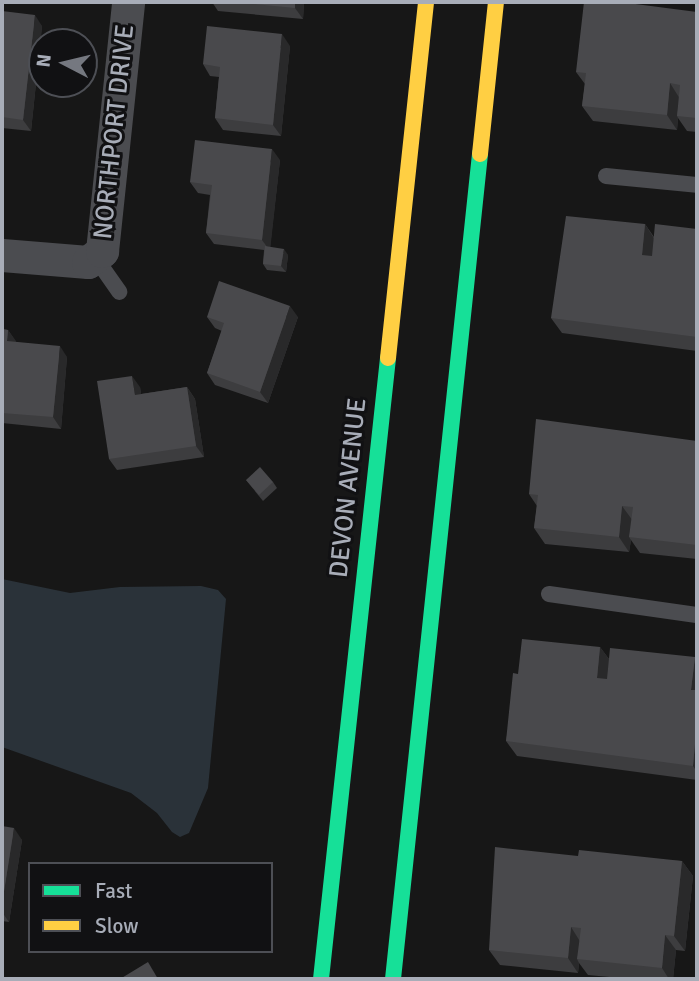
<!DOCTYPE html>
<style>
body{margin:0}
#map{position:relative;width:699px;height:981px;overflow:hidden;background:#171717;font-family:Signika,sans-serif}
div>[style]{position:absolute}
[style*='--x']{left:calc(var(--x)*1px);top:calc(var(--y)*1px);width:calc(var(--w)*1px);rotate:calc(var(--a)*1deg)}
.water>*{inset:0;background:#2a3239}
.lane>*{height:16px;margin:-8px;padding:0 8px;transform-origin:8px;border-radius:8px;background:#4b4c50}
.street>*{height:33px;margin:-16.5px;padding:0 16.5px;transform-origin:16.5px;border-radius:16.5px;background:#4b4c50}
.fast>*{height:16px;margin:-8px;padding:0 8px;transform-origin:8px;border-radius:8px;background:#16e098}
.slow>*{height:16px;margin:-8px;padding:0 8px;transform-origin:8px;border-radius:8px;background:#ffcf43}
.wall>*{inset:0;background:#3d3d3f}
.shaded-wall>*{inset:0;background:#29292a}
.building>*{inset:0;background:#49494c}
span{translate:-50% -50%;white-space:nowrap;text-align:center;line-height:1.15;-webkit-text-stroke:6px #111113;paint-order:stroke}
.street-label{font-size:26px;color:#a8adb8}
.frame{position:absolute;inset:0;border:4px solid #a8adb8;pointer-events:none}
.legend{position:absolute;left:28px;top:862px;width:245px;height:91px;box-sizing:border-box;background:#111113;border:2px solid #4d4f55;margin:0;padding:9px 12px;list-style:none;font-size:21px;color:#a8adb8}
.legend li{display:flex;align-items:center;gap:14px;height:35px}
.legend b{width:35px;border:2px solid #4d4f55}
.north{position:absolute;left:28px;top:28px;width:70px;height:70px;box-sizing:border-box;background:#111113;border:2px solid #4d4f55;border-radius:50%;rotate:277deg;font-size:19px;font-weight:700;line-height:28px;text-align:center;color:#a8adb8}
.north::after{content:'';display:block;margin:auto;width:24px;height:32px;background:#757880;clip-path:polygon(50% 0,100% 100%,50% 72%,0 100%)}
</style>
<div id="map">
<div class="water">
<div style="clip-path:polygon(2px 579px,70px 593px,120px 587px,201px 586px,218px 590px,226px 599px,208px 788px,189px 833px,180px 837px,172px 832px,157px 813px,131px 793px,2px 747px)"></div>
</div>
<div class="lane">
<div style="--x:606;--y:176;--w:91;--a:5.6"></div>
<div style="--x:97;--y:260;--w:39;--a:55"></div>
<div style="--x:549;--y:594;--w:149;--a:8.1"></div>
</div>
<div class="street">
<div style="--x:2;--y:255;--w:86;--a:4.7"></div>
<div style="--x:88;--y:262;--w:18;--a:-38"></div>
<div style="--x:102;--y:251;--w:250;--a:-84"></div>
</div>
<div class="fast">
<div style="--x:321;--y:979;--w:625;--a:-83.84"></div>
<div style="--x:393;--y:979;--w:830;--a:-83.98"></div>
</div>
<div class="slow">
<div style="--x:480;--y:154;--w:153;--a:-84"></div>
<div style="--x:388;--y:358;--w:358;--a:-83.9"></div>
</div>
<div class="wall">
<div style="clip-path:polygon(212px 2px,304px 2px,303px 19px,218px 11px)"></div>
<div style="clip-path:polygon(2px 11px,42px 26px,31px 131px,2px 128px)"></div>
<div style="clip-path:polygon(697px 12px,697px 132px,687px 131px,678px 118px,677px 130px,593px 121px,582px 106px,585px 84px,576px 72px)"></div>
<div style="clip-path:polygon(290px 46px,281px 136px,223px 130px,215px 118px,219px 77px,210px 76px,203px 64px)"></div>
<div style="clip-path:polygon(280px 160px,270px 247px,288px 255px,286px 272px,267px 270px,263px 264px,264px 250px,214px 244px,206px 233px,210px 195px,198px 193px,190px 182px)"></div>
<div style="clip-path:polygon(645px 224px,654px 237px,697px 229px,697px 351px,562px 333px,551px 318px)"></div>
<div style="clip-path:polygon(207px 317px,298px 317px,268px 403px,215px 385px,207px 373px,222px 331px,215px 328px)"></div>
<div style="clip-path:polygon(2px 329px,8px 330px,16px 342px,67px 357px,61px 429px,2px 423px)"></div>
<div style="clip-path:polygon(140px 387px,141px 394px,187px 387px,195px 399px,204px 457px,117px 470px,109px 459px)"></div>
<div style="clip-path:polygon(697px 441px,697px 559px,640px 553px,631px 540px,629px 552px,545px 544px,534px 528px,537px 506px,529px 494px)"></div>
<div style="clip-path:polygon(246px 480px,273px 482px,277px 488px,263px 501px)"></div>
<div style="clip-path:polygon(600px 647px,609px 659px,695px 657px,697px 660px,697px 780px,517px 756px,506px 741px,518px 674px)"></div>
<div style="clip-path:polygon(2px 826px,22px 840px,9px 922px,2px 921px)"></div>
<div style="clip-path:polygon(578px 856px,682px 861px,693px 876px,685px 951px,676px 950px,673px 979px,631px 979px,588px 975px,579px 963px,578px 973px,500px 965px,489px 950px)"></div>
</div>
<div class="shaded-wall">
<div style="clip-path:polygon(295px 2px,304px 2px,303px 19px,295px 8px)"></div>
<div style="clip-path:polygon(35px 15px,42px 26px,31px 131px,23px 120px)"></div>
<div style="clip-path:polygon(282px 34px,290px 46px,281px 136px,273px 125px)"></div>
<div style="clip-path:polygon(670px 83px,680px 99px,677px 116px,678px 118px,677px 130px,667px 115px)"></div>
<div style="clip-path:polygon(272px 149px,280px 160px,270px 251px,262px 240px)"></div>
<div style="clip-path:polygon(645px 224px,655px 240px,652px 270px,642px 255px)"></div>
<div style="clip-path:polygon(284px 249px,288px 255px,286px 272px,281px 266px)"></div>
<div style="clip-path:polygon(290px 306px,298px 317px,268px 403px,260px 392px)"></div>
<div style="clip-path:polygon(8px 330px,16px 341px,15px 352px,7px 341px)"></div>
<div style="clip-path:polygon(60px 346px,67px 357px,61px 429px,53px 417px)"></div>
<div style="clip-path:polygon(132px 376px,140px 387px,143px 406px,135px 395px)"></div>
<div style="clip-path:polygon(187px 387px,195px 399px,204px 457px,196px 446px)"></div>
<div style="clip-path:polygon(622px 506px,633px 521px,629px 537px,631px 540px,629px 552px,619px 537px)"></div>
<div style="clip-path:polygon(600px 647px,611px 662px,607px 693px,597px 678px)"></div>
<div style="clip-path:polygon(695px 657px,697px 660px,697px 698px,691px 690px)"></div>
<div style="clip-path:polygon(697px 722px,697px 772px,693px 766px)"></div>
<div style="clip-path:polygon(14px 828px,22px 840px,9px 922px,2px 912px,2px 904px)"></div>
<div style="clip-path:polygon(682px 861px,693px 876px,685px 951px,674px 936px)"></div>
<div style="clip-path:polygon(571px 927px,581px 943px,577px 959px,579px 963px,578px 973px,568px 958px)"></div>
<div style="clip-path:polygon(665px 935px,676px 950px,673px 979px,669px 979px,662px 968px)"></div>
</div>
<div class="building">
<div style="clip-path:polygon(234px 2px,295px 2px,295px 8px)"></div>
<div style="clip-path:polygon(584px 2px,620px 2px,697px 12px,697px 118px,677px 116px,680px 85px,670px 83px,667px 115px,582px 106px,586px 73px,576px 72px)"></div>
<div style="clip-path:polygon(2px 11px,35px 15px,23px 120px,2px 117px)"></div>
<div style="clip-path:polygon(207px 26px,282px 34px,273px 125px,215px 118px,220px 67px,203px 64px)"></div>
<div style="clip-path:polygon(195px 140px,272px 149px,262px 240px,206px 233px,212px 185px,190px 182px)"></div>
<div style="clip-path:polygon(566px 216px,645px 224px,642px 255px,652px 256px,655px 224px,697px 229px,697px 337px,551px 318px)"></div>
<div style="clip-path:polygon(265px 246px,284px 249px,281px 266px,263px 264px)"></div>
<div style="clip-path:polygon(219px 281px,290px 306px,260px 392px,207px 373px,224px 323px,207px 317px)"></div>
<div style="clip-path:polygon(2px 329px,8px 330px,7px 341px,60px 346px,53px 417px,2px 413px)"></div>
<div style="clip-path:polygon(132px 376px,135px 395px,187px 387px,196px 446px,109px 459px,97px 381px)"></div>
<div style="clip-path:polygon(536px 419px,697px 441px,697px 545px,629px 537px,633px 507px,622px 506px,619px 537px,534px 528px,538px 495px,529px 494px)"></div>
<div style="clip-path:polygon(260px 467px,273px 482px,259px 495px,246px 480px)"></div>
<div style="clip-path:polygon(522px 639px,600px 647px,597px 678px,607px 679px,610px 648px,695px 657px,691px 690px,697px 690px,697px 722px,693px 766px,506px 741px,513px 673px,518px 674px)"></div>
<div style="clip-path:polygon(2px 826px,14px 828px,2px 904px)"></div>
<div style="clip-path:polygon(495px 847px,578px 856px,579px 850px,682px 861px,674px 936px,665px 935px,662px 968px,577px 959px,581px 928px,571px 927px,568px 958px,489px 950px)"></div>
<div style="clip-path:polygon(148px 962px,158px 979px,120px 979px)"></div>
</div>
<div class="street-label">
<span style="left:115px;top:132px;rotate:-84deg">NORTHPORT DRIVE</span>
<span style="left:349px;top:488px;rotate:-84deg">DEVON AVENUE</span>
</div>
<div class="frame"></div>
<ul class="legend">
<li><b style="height:9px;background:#16e098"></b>Fast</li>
<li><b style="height:9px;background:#ffcf43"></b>Slow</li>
</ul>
<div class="north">N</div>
</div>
